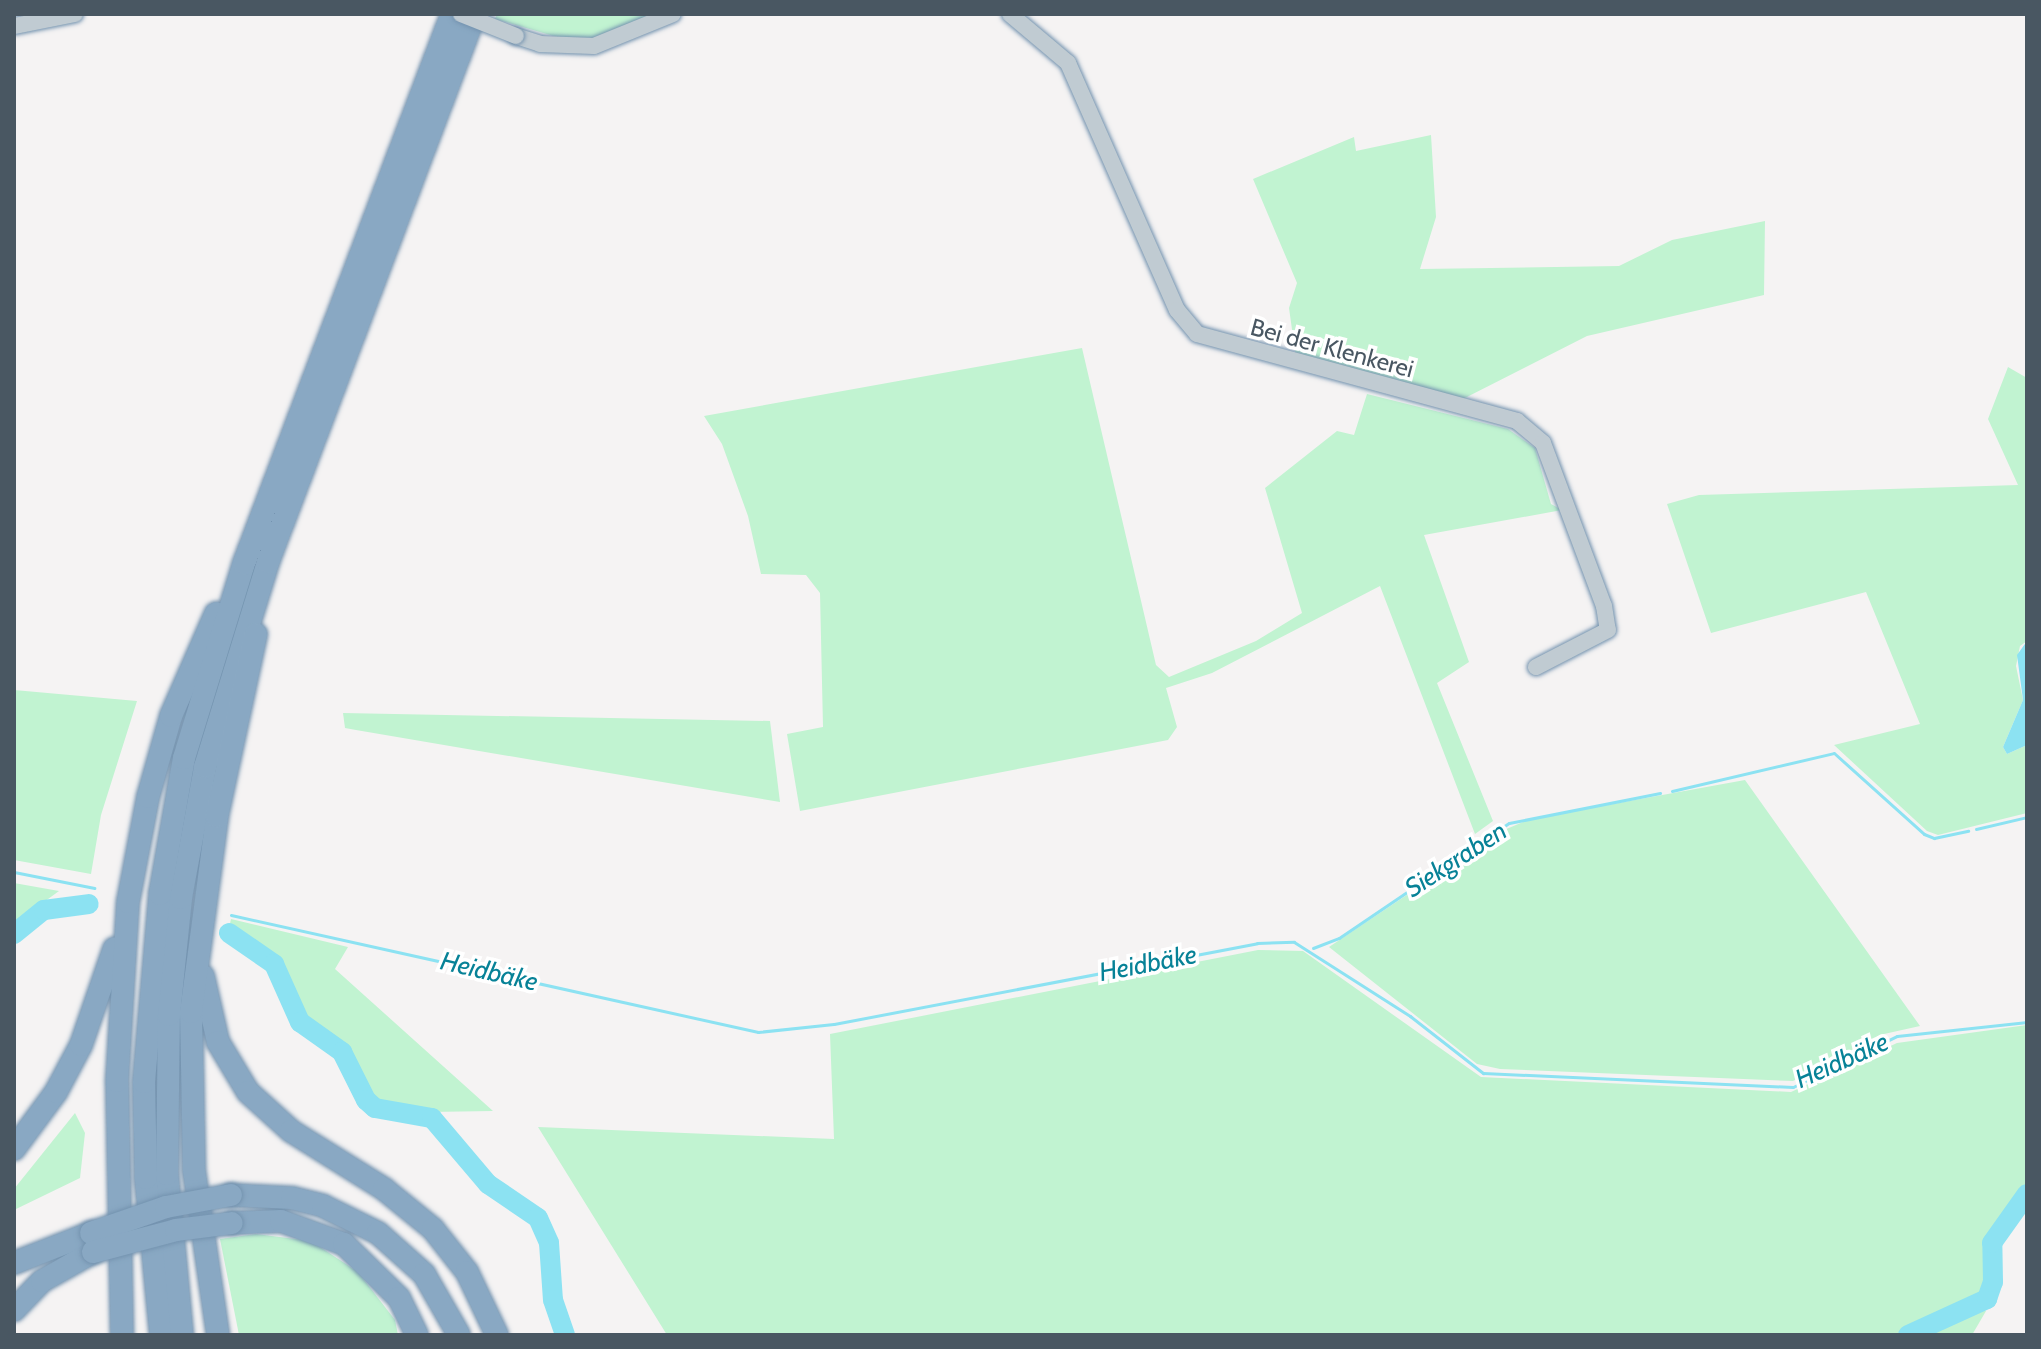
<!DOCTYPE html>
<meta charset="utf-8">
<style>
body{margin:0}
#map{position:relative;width:2041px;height:1349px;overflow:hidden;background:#f5f3f3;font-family:Cabin,sans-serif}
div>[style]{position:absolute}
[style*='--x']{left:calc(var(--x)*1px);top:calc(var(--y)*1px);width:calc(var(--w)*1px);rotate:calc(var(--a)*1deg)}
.green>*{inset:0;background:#c1f3d1}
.water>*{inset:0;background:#8ce2f2}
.stream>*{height:3px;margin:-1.5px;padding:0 1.5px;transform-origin:1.5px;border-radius:1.5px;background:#8ce2f2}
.river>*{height:20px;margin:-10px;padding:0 10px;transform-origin:10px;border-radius:10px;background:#8ce2f2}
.roads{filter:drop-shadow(0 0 2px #7493af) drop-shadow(0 0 2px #7493af)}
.minor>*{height:16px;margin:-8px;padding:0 8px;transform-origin:8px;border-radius:8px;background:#c0cbd2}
.highway>*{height:22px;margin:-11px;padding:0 11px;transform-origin:11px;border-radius:11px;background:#89a8c3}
.bridges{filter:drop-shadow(0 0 2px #7493af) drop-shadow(0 0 2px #7493af)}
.minor-bridge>*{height:16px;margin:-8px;padding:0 8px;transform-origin:8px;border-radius:8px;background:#c0cbd2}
.highway-bridge>*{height:22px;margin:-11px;padding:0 11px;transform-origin:11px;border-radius:11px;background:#89a8c3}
span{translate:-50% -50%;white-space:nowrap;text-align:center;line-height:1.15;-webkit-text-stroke:7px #fff;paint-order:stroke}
.street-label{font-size:24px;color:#495762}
.water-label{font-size:26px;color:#078297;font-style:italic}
.frame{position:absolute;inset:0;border:16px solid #495762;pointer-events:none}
</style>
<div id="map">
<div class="green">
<div style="clip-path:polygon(497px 14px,662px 14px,601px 38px,571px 41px,495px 19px)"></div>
<div style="clip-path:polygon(1431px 135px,1436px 217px,1420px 269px,1619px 266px,1672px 240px,1765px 221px,1764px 295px,1587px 336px,1459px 401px,1296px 358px,1289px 308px,1297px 283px,1253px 179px,1354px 137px,1356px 151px)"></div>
<div style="clip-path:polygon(1082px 348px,1156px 665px,1169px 677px,1256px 641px,1302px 613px,1265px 488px,1337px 431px,1354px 435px,1367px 394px,1508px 429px,1535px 448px,1551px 504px,1562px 510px,1424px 535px,1469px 662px,1437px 683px,1493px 821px,1475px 834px,1380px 586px,1212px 673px,1166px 688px,1177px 727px,1168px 740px,800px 811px,787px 734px,823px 727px,820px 593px,806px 575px,761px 574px,748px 516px,722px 444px,704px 416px)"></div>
<div style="clip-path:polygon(2008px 367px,2027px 378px,2027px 641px,2020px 646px,2016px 666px,2023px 700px,2003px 747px,2007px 754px,2027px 745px,2027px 813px,1938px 835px,1927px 831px,1834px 745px,1920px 724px,1866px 592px,1711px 633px,1667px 504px,1699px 495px,2018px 485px,1988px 419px)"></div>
<div style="clip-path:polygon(14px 690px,137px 701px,101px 815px,91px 874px,14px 860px)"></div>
<div style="clip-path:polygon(343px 713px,770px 721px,780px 802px,356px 730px,345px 728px)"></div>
<div style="clip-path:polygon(1745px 780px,1920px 1026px,1884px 1034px,1793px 1081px,1500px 1069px,1477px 1064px,1329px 947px,1504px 830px,1530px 819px)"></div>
<div style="clip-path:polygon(14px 883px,59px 891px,14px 924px)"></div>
<div style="clip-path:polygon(231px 919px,348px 947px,335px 969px,493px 1111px,429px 1112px,376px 1102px,337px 1041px,305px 1018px,276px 958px,229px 928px)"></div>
<div style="clip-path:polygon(1258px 950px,1303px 951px,1481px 1077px,1791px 1092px,1897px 1043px,2027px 1025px,2027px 1187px,1989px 1237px,1986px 1287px,1975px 1303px,1894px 1335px,667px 1335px,538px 1127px,834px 1139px,830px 1034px)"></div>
<div style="clip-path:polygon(75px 1113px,85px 1133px,80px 1178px,14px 1210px,14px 1189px)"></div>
<div style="clip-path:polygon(256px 1234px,311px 1241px,358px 1272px,395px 1320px,398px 1335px,239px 1335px,220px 1239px)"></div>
<div style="clip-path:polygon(1979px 1308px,1986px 1311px,1972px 1335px,1922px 1335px)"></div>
</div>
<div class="water">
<div style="clip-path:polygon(2027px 641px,2027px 745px,2007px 754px,2003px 747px,2023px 700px,2017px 655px)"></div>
</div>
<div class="stream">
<div style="--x:1672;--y:791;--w:166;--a:-13.2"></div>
<div style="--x:1834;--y:753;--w:121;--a:42"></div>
<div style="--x:1924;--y:834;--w:11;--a:22"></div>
<div style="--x:1934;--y:838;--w:35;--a:-12"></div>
<div style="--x:1976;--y:829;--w:52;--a:-13.2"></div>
<div style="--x:14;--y:872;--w:82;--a:11.3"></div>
<div style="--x:231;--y:915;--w:540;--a:12.52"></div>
<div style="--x:758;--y:1032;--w:76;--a:-6"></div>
<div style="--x:834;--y:1024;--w:431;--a:-10.8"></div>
<div style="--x:1257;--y:943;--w:37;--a:-2"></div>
<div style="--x:1294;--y:942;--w:138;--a:32.5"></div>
<div style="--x:1410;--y:1016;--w:93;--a:38"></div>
<div style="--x:1483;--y:1073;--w:310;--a:2.6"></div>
<div style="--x:1793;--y:1087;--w:116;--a:-26.1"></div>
<div style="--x:1897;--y:1036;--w:131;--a:-6.1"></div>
<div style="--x:1313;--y:948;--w:28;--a:-21"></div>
<div style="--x:1339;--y:938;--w:205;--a:-34.1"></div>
<div style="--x:1509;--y:823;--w:154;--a:-11.2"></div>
</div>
<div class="river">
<div style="--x:229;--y:933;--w:55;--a:34.6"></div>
<div style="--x:274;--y:964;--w:64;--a:65.9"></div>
<div style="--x:300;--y:1022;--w:52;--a:35.5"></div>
<div style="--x:342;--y:1052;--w:54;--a:63.4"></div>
<div style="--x:366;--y:1100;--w:12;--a:42"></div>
<div style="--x:375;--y:1108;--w:58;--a:10"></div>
<div style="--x:432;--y:1118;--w:87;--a:49.7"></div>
<div style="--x:488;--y:1184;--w:60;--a:34.2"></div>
<div style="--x:538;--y:1218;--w:27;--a:66"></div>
<div style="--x:549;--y:1243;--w:57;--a:86"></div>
<div style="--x:553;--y:1300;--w:37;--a:71"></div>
<div style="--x:14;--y:934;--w:38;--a:-39"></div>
<div style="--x:44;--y:910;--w:45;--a:-7.6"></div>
<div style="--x:1908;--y:1335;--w:87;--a:-24.5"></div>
<div style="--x:1987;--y:1299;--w:18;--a:-71"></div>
<div style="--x:1993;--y:1282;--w:39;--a:-91"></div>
<div style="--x:1992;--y:1243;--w:60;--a:-54.5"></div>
</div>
<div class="roads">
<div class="minor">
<div style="--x:1010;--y:14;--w:76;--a:40.2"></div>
<div style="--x:1068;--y:63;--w:270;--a:66.2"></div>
<div style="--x:1177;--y:310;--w:31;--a:50"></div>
<div style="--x:1197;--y:334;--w:332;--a:15.2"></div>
<div style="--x:1517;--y:421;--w:34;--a:40"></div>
<div style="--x:1543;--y:443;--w:174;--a:69.5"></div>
<div style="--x:1604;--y:606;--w:24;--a:81"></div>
<div style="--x:1608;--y:630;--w:81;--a:152.8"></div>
<div style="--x:14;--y:26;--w:62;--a:-11.1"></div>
<div style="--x:516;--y:36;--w:25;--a:18"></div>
<div style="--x:540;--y:44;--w:54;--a:2.1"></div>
<div style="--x:594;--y:46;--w:85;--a:-22.1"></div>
</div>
<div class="highway">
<div style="--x:203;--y:976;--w:68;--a:77.2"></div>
<div style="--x:218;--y:1042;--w:58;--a:59"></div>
<div style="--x:248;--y:1092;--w:58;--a:42.2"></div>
<div style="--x:291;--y:1131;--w:110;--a:31.9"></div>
<div style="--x:384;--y:1189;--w:63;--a:39.2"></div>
<div style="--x:433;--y:1229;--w:55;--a:51.7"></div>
<div style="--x:467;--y:1272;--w:70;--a:64.5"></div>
<div style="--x:14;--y:1149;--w:71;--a:-53.6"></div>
<div style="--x:56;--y:1092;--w:53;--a:-62"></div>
<div style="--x:81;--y:1045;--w:102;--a:-71"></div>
<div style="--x:231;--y:1195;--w:61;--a:2.8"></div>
<div style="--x:292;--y:1198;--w:32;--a:14"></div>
<div style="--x:323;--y:1206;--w:61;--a:26.1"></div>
<div style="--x:378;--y:1233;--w:62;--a:41.7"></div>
<div style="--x:424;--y:1274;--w:70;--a:60.2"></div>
<div style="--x:232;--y:1223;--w:49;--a:-2.3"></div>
<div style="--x:281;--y:1221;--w:67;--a:20.1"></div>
<div style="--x:344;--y:1244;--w:77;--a:44.5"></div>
<div style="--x:399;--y:1298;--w:41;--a:64.1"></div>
<div style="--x:14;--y:1263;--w:83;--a:-21.3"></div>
<div style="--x:14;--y:1310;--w:40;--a:-46"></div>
<div style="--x:42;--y:1281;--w:59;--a:-29.6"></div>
<div style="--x:122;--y:1335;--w:254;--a:-91.1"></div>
<div style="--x:117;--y:1081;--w:179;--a:-86.5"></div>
<div style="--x:128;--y:902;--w:107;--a:-79.2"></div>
<div style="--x:148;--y:797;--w:84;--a:-74.1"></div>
<div style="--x:171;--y:716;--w:112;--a:-66.4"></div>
<div style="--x:161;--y:1335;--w:158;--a:-95.5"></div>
<div style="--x:146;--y:1178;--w:96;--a:-91.2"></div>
<div style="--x:144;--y:1082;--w:189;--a:-85.1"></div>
<div style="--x:160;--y:894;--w:138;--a:-80"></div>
<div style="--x:184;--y:758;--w:204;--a:-72.9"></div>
<div style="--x:244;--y:563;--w:587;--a:-69.25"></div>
<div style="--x:182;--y:1335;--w:162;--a:-95.3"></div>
<div style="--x:167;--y:1174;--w:159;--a:-89.3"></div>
<div style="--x:169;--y:1015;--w:118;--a:-84.1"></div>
<div style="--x:181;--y:898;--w:133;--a:-79.6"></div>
<div style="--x:205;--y:767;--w:214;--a:-72.9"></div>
<div style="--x:268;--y:562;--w:586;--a:-69.31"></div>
<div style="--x:218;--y:1335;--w:167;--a:-98.3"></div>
<div style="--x:194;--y:1170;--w:158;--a:-91.1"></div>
<div style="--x:191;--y:1012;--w:198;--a:-82.4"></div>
<div style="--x:217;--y:816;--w:186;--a:-77.9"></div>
</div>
</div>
<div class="bridges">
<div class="minor-bridge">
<div style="--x:461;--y:14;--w:59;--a:21.8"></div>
</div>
<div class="highway-bridge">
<div style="--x:91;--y:1233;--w:79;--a:-19.1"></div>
<div style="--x:166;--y:1207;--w:66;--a:-10.5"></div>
<div style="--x:93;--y:1252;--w:86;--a:-14.8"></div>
<div style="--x:176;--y:1230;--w:56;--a:-7.1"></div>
</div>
</div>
<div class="street-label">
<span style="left:1332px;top:348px;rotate:15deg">Bei der Klenkerei</span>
</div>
<div class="water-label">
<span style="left:1456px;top:860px;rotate:-33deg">Siekgraben</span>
<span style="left:1148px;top:964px;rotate:-11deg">Heidbäke</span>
<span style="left:489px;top:972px;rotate:13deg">Heidbäke</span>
<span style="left:1842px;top:1061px;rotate:-24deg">Heidbäke</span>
</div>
<div class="frame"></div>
</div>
